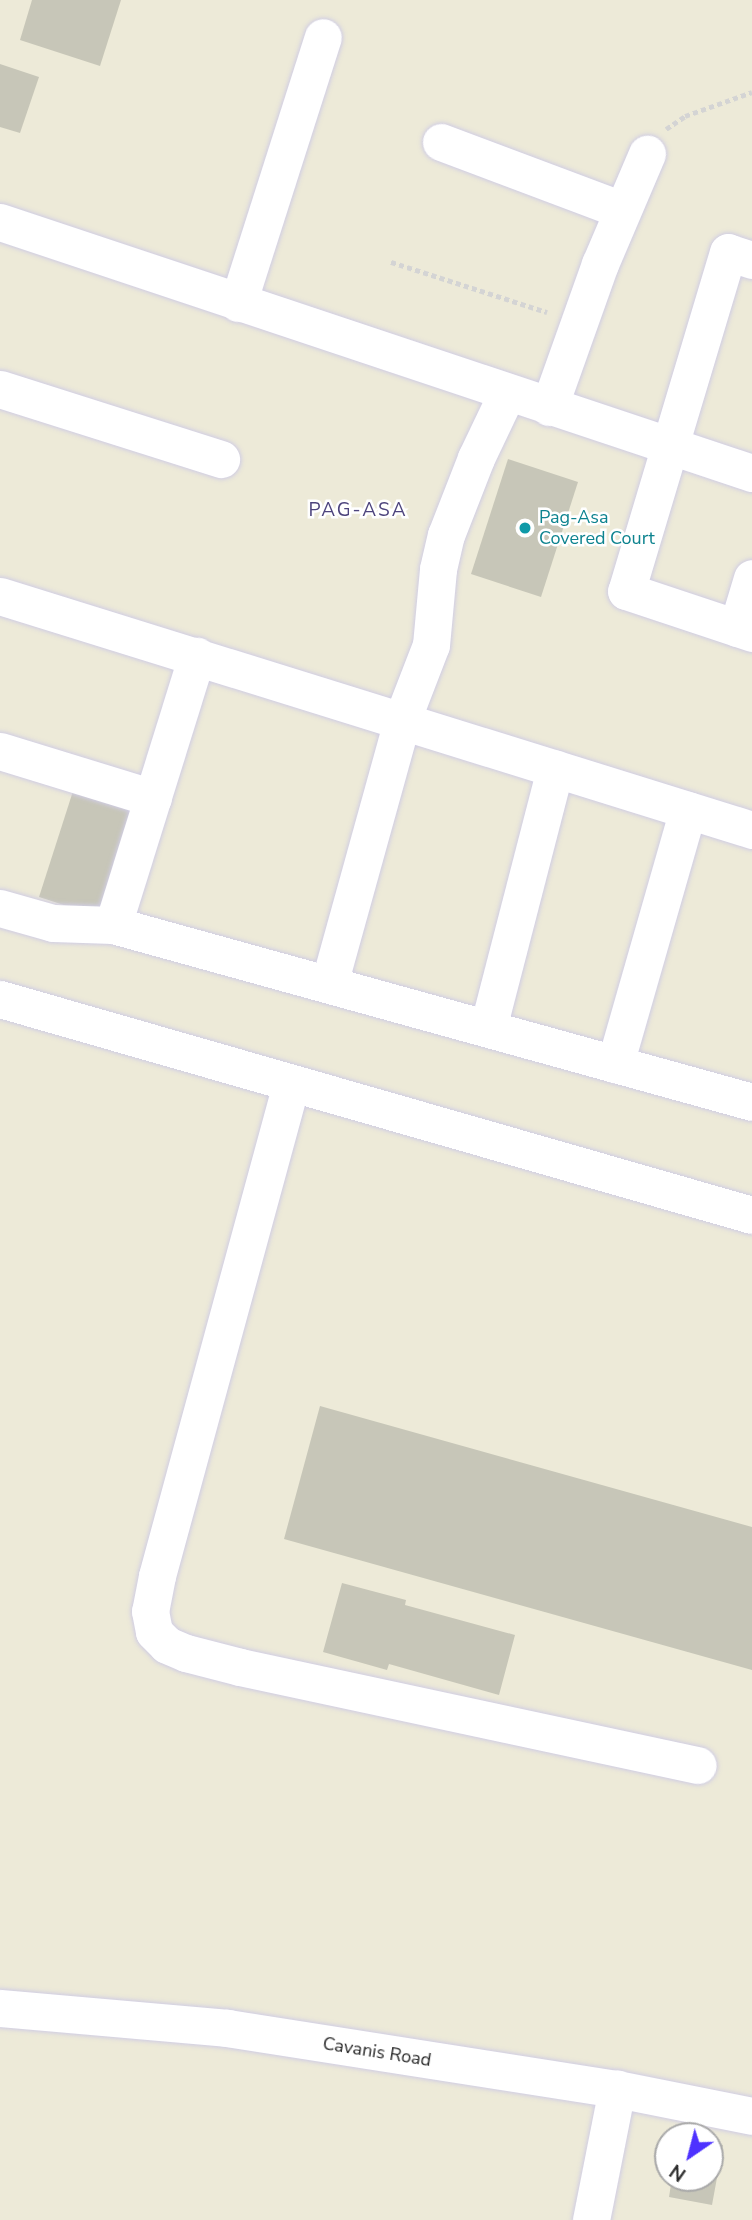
<!DOCTYPE html>
<style>
body{margin:0}
#map{position:relative;width:752px;height:2220px;overflow:hidden;background:#edead8;font-family:"Nunito Sans",sans-serif}
div>[style]{position:absolute}
[style*='--x']{left:calc(var(--x)*1px);top:calc(var(--y)*1px);width:calc(var(--w)*1px);rotate:calc(var(--a)*1deg)}
.building>*{inset:0;background:#c7c6b8}
.path>*{height:4.5px;margin-top:-2.25px;transform-origin:0;background:repeating-linear-gradient(90deg,#d4d4d4 0 5px,transparent 0 8.5px)}
.roads{filter:drop-shadow(0 0 2px #d0cde3) drop-shadow(0 0 2px #d0cde3)}
.minor>*{height:37px;margin:-18.5px;padding:0 18.5px;transform-origin:18.5px;border-radius:18.5px;background:#fff}
.dots>*{width:19px;height:19px;translate:-50% -50%;box-sizing:border-box;border:4px solid #fff;border-radius:50%}
span{translate:-50% -50%;white-space:nowrap;text-align:center;line-height:1.15;-webkit-text-stroke:5px #fff;paint-order:stroke}
.culture-label{font-size:18px;color:#0d838f}
.left{translate:0 -50%;text-align:left}
.street-label{font-size:18px;color:#282828}
.neighbourhood-label{font-size:19px;color:#4d447d;letter-spacing:2px}
.north{position:absolute;left:654px;top:2122px;width:70px;height:70px;box-sizing:border-box;background:#fff;border:2px solid #a9a9a9;border-radius:50%;rotate:215deg;font-size:19px;font-weight:700;line-height:28px;text-align:center;color:#282828}
.north::after{content:'';display:block;margin:auto;width:24px;height:32px;background:#4e32ff;clip-path:polygon(50% 0,100% 100%,50% 72%,0 100%)}
</style>
<div id="map">
<div class="building">
<div style="clip-path:polygon(32px 0,121px 0,100px 66px,20px 40px)"></div>
<div style="clip-path:polygon(0 64px,39px 77px,20px 133px,0 127px)"></div>
<div style="clip-path:polygon(508px 459px,578px 482px,541px 597px,471px 574px)"></div>
<div style="clip-path:polygon(74px 788px,142px 809px,107px 919px,39px 897px)"></div>
<div style="clip-path:polygon(320px 1406px,752px 1527px,752px 1670px,284px 1539px)"></div>
<div style="clip-path:polygon(342px 1583px,406px 1600px,405px 1605px,515px 1635px,499px 1695px,389px 1664px,387px 1670px,323px 1652px)"></div>
<div style="clip-path:polygon(710px 2143px,723px 2145px,712px 2205px,669px 2197px,672px 2178px,710px 2178px)"></div>
</div>
<div class="path">
<div style="--x:666;--y:129;--w:23;--a:-34"></div>
<div style="--x:685;--y:116;--w:71;--a:-19.7"></div>
<div style="--x:391;--y:262;--w:164;--a:17.8"></div>
</div>
<div class="roads">
<div class="minor">
<div style="--x:441;--y:142;--w:193;--a:20.6"></div>
<div style="--x:0;--y:222;--w:793;--a:18.46"></div>
<div style="--x:752;--y:260;--w:25;--a:-162"></div>
<div style="--x:728;--y:252;--w:354;--a:106.7"></div>
<div style="--x:626;--y:591;--w:133;--a:18.4"></div>
<div style="--x:238;--y:303;--w:279;--a:-72.3"></div>
<div style="--x:0;--y:389;--w:232;--a:17.6"></div>
<div style="--x:549;--y:407;--w:152;--a:-70.4"></div>
<div style="--x:600;--y:264;--w:120;--a:-66.9"></div>
<div style="--x:0;--y:596;--w:788;--a:17.28"></div>
<div style="--x:737;--y:628;--w:52;--a:-73.3"></div>
<div style="--x:0;--y:751;--w:160;--a:17.1"></div>
<div style="--x:0;--y:908;--w:55;--a:15.8"></div>
<div style="--x:53;--y:923;--w:60;--a:1.9"></div>
<div style="--x:113;--y:925;--w:663;--a:15.48"></div>
<div style="--x:113;--y:925;--w:282;--a:-72.7"></div>
<div style="--x:329;--y:984;--w:274;--a:-74.5"></div>
<div style="--x:402;--y:720;--w:80;--a:-68.9"></div>
<div style="--x:431;--y:645;--w:76;--a:-84.7"></div>
<div style="--x:438;--y:569;--w:35;--a:-77"></div>
<div style="--x:446;--y:535;--w:83;--a:-68.7"></div>
<div style="--x:476;--y:458;--w:72;--a:-64.5"></div>
<div style="--x:0;--y:999;--w:782;--a:16.03"></div>
<div style="--x:488;--y:1028;--w:268;--a:-75.5"></div>
<div style="--x:615;--y:1064;--w:264;--a:-74"></div>
<div style="--x:291;--y:1084;--w:510;--a:105.24"></div>
<div style="--x:157;--y:1576;--w:36;--a:101"></div>
<div style="--x:150;--y:1611;--w:21;--a:79"></div>
<div style="--x:154;--y:1632;--w:18;--a:45"></div>
<div style="--x:167;--y:1645;--w:21;--a:23"></div>
<div style="--x:186;--y:1653;--w:56;--a:14.5"></div>
<div style="--x:240;--y:1667;--w:468;--a:12.1"></div>
<div style="--x:0;--y:2008;--w:228;--a:5"></div>
<div style="--x:227;--y:2028;--w:395;--a:8.9"></div>
<div style="--x:617;--y:2089;--w:138;--a:11.3"></div>
<div style="--x:591;--y:2220;--w:134;--a:-78.8"></div>
</div>
</div>
<div class="dots">
<div style="left:525px;top:528px;background:#0f9aa8"></div>
</div>
<div class="culture-label">
<span class="left" style="left:539px;top:528px">Pag-Asa<br>Covered Court</span>
</div>
<div class="street-label">
<span style="left:377px;top:2052px;rotate:9deg">Cavanis Road</span>
</div>
<div class="neighbourhood-label">
<span style="left:358px;top:511px">PAG-ASA</span>
</div>
<div class="north">N</div>
</div>
